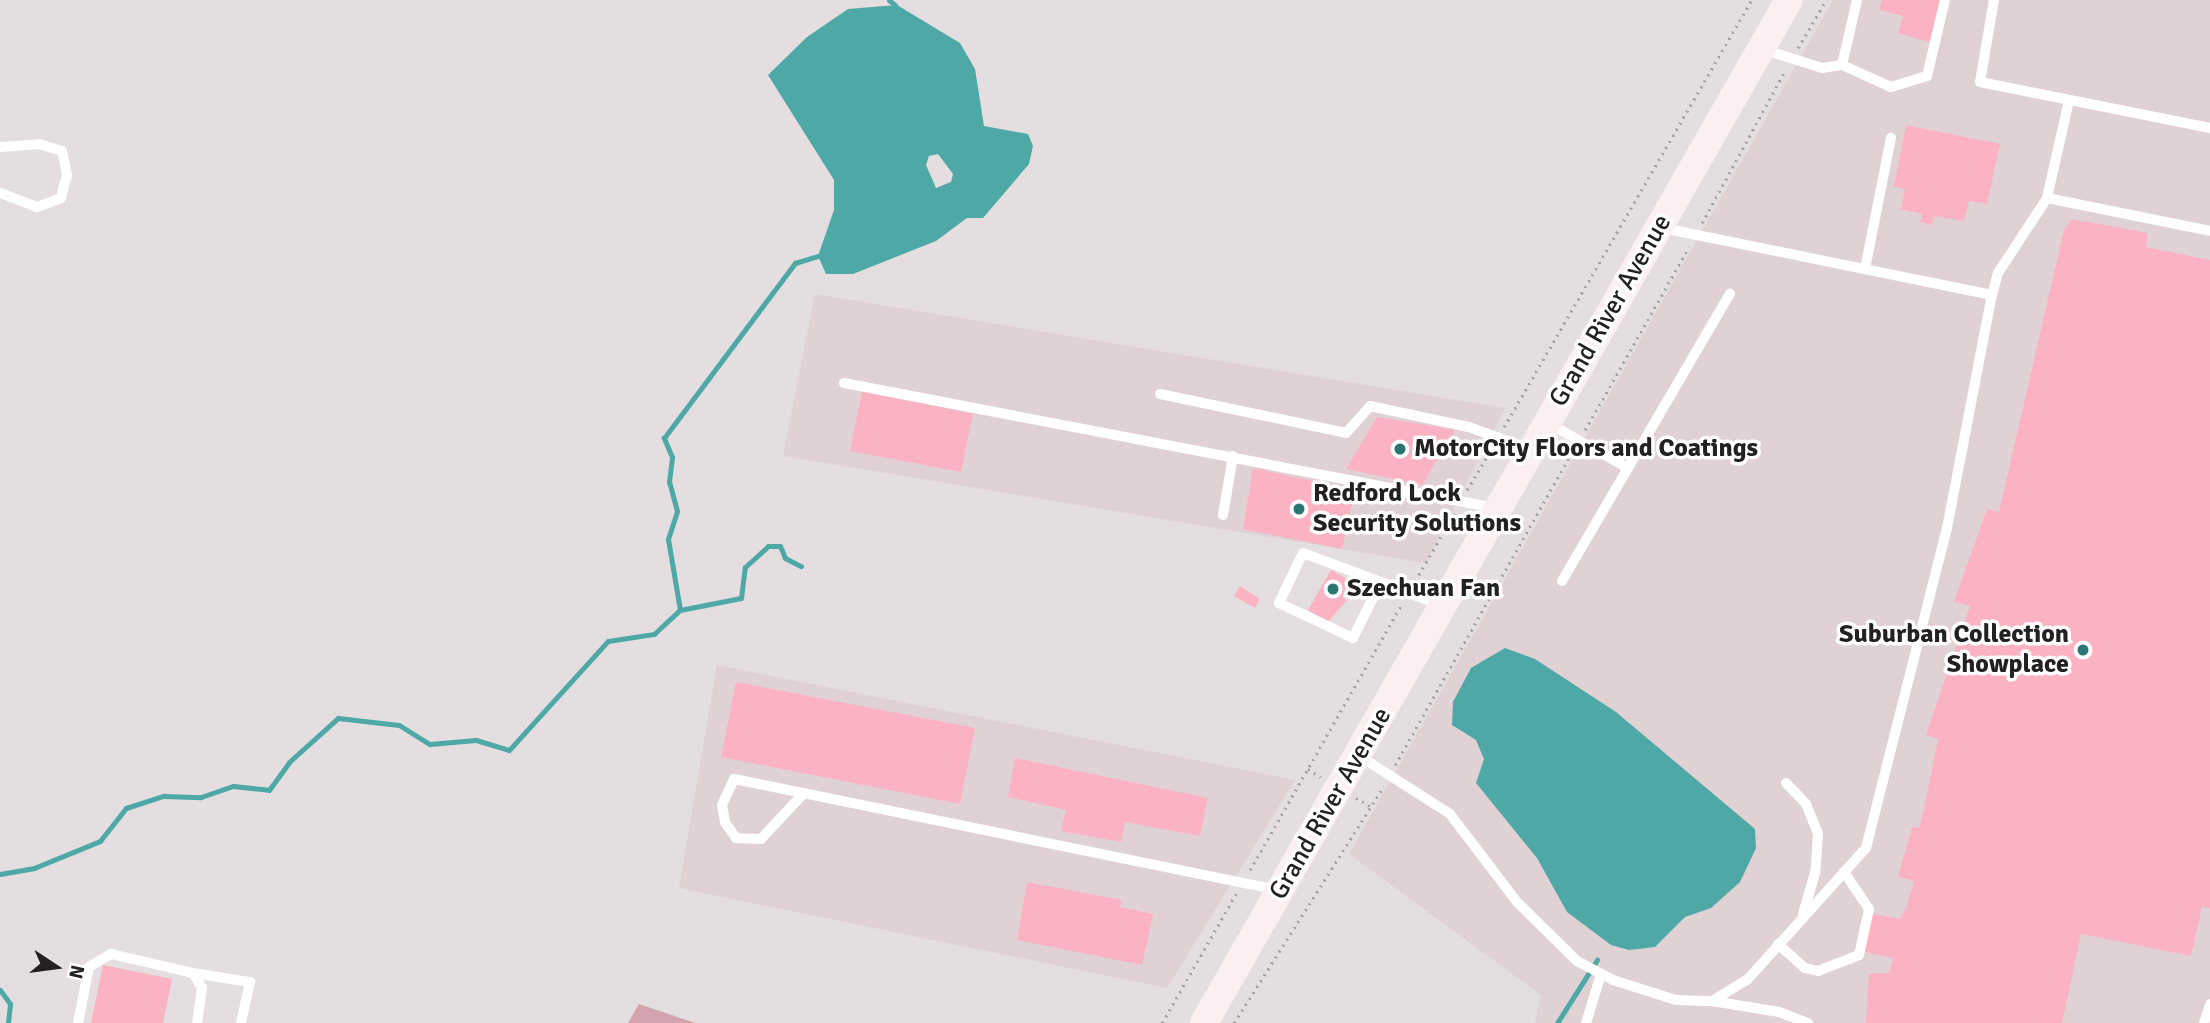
<!DOCTYPE html>
<style>
body{margin:0}
#map{position:relative;width:2210px;height:1023px;overflow:hidden;background:#e4dee0;font-family:Signika,sans-serif}
div>[style]{position:absolute}
[style*='--x']{left:calc(var(--x)*1px);top:calc(var(--y)*1px);width:calc(var(--w)*1px);rotate:calc(var(--a)*1deg)}
.built>*{inset:0;background:#e0d1d4}
.green>*{inset:0;background:#d3a4ae}
.water>*{inset:0;background:#4ea8a6}
.stream>*{height:5px;margin:-2.5px;padding:0 2.5px;transform-origin:2.5px;border-radius:2.5px;background:#4ea8a6}
.building>*{inset:0;background:#fbb3c3}
.path>*{height:2.5px;margin-top:-1.25px;transform-origin:0;background:repeating-linear-gradient(90deg,#a5a0a2 0 2px,transparent 0 7px)}
.lane>*{height:10px;margin:-5px;padding:0 5px;transform-origin:5px;border-radius:5px;background:#fff}
.secondary>*{height:28px;margin:-14px;padding:0 14px;transform-origin:14px;border-radius:14px;background:#fceff2}
.dots>*{width:19px;height:19px;translate:-50% -50%;box-sizing:border-box;border:4px solid #fff;border-radius:50%}
span{translate:-50% -50%;white-space:nowrap;text-align:center;line-height:1.15;-webkit-text-stroke:7px #fff;paint-order:stroke}
.street-label{font-size:26px;color:#222021}
.poi-label{font-size:26px;color:#222021;font-weight:700}
.left{translate:0 -50%;text-align:left}
.right{translate:-100% -50%;text-align:right}
.north{position:absolute;left:21px;top:932px;width:70px;height:70px;-webkit-text-stroke:5px #fff;paint-order:stroke;rotate:103deg;font-size:19px;font-weight:700;line-height:28px;text-align:center;color:#222021}
.north::after{content:'';display:block;margin:auto;width:24px;height:32px;background:#222021;clip-path:polygon(50% 0,100% 100%,50% 72%,0 100%)}
</style>
<div id="map">
<div class="built">
<div style="clip-path:polygon(1833px 0,2210px 0,2210px 1023px,1535px 1023px,1541px 995px,1349px 854px)"></div>
<div style="clip-path:polygon(815px 294px,1505px 408px,1426px 563px,783px 456px)"></div>
<div style="clip-path:polygon(717px 665px,1295px 780px,1167px 988px,679px 888px)"></div>
</div>
<div class="green">
<div style="clip-path:polygon(639px 1004px,695px 1023px,628px 1023px)"></div>
</div>
<div class="water">
<div style="clip-path:polygon(evenodd,897px 5px,960px 43px,975px 69px,984px 126px,1028px 134px,1033px 146px,1029px 164px,983px 218px,967px 218px,936px 241px,853px 274px,826px 274px,818px 256px,834px 210px,834px 180px,768px 75px,807px 37px,848px 9px,897px 5px,938px 154px,953px 174px,951px 182px,936px 188px,926px 165px,929px 156px,938px 154px)"></div>
<div style="clip-path:polygon(1505px 648px,1535px 659px,1616px 712px,1755px 829px,1756px 848px,1740px 882px,1711px 908px,1685px 917px,1655px 947px,1629px 950px,1611px 945px,1567px 912px,1537px 858px,1476px 783px,1484px 759px,1476px 740px,1452px 725px,1453px 702px,1471px 668px)"></div>
</div>
<div class="stream">
<div style="--x:889;--y:0;--w:8;--a:40"></div>
<div style="--x:680;--y:610;--w:72;--a:-99.6"></div>
<div style="--x:668;--y:539;--w:29;--a:-72"></div>
<div style="--x:677;--y:511;--w:30;--a:-105"></div>
<div style="--x:669;--y:482;--w:25;--a:-83"></div>
<div style="--x:672;--y:457;--w:21;--a:-113"></div>
<div style="--x:664;--y:438;--w:219;--a:-53.2"></div>
<div style="--x:795;--y:263;--w:24;--a:-17"></div>
<div style="--x:0;--y:874;--w:35;--a:-10"></div>
<div style="--x:34;--y:868;--w:71;--a:-22.2"></div>
<div style="--x:100;--y:841;--w:42;--a:-51.8"></div>
<div style="--x:126;--y:808;--w:40;--a:-18"></div>
<div style="--x:164;--y:796;--w:37;--a:2"></div>
<div style="--x:201;--y:797;--w:34;--a:-19"></div>
<div style="--x:233;--y:786;--w:36;--a:6"></div>
<div style="--x:269;--y:790;--w:34;--a:-54"></div>
<div style="--x:289;--y:762;--w:66;--a:-41.9"></div>
<div style="--x:338;--y:718;--w:61;--a:6.5"></div>
<div style="--x:399;--y:725;--w:36;--a:32"></div>
<div style="--x:430;--y:744;--w:46;--a:-5"></div>
<div style="--x:476;--y:740;--w:34;--a:17"></div>
<div style="--x:509;--y:750;--w:147;--a:-47.8"></div>
<div style="--x:608;--y:641;--w:47;--a:-8.7"></div>
<div style="--x:654;--y:634;--w:35;--a:-43"></div>
<div style="--x:680;--y:610;--w:62;--a:-11.1"></div>
<div style="--x:741;--y:598;--w:31;--a:-83"></div>
<div style="--x:745;--y:567;--w:31;--a:-42"></div>
<div style="--x:768;--y:546;--w:12;--a:0"></div>
<div style="--x:780;--y:546;--w:13;--a:67"></div>
<div style="--x:785;--y:558;--w:18;--a:27"></div>
<div style="--x:0;--y:990;--w:17;--a:54"></div>
<div style="--x:10;--y:1004;--w:19;--a:96"></div>
<div style="--x:1557;--y:1023;--w:75;--a:-57.6"></div>
</div>
<div class="building">
<div style="clip-path:polygon(1882px 0,1940px 0,1930px 42px,1898px 33px,1903px 16px,1879px 10px)"></div>
<div style="clip-path:polygon(1906px 125px,2000px 144px,1987px 204px,1969px 201px,1964px 221px,1934px 216px,1932px 225px,1920px 222px,1922px 214px,1901px 209px,1905px 189px,1894px 186px)"></div>
<div style="clip-path:polygon(2072px 219px,2148px 233px,2146px 247px,2210px 260px,2210px 908px,2202px 907px,2191px 956px,2081px 934px,2062px 1023px,1866px 1023px,1869px 973px,1889px 973px,1893px 958px,1856px 950px,1864px 912px,1900px 919px,1906px 909px,1914px 881px,1898px 877px,1912px 827px,1919px 828px,1924px 809px,1938px 739px,1926px 735px,1970px 606px,1954px 602px,1987px 509px,1999px 512px,2064px 230px)"></div>
<div style="clip-path:polygon(862px 391px,973px 414px,961px 472px,850px 451px)"></div>
<div style="clip-path:polygon(1377px 417px,1455px 430px,1422px 485px,1346px 469px)"></div>
<div style="clip-path:polygon(1253px 468px,1355px 490px,1342px 549px,1243px 529px)"></div>
<div style="clip-path:polygon(1331px 570px,1351px 581px,1342px 597px,1347px 600px,1328px 622px,1308px 610px)"></div>
<div style="clip-path:polygon(1240px 586px,1260px 599px,1255px 608px,1234px 596px)"></div>
<div style="clip-path:polygon(736px 682px,975px 728px,960px 804px,721px 757px)"></div>
<div style="clip-path:polygon(1015px 758px,1208px 798px,1200px 836px,1125px 822px,1121px 842px,1061px 831px,1066px 810px,1008px 797px)"></div>
<div style="clip-path:polygon(1027px 882px,1122px 900px,1120px 907px,1153px 914px,1142px 965px,1017px 940px)"></div>
<div style="clip-path:polygon(103px 965px,172px 979px,163px 1023px,91px 1023px)"></div>
</div>
<div class="path">
<div style="--x:1798;--y:48;--w:56;--a:-59.7"></div>
<div style="--x:1702;--y:223;--w:175;--a:-61.4"></div>
<div style="--x:1504;--y:427;--w:494;--a:-59.9"></div>
<div style="--x:1585;--y:430;--w:210;--a:-60.4"></div>
<div style="--x:1467;--y:490;--w:49;--a:-59.2"></div>
<div style="--x:1415;--y:581;--w:78;--a:-59.8"></div>
<div style="--x:1395;--y:765;--w:361;--a:-60.5"></div>
<div style="--x:1308;--y:769;--w:15;--a:32"></div>
<div style="--x:1356;--y:798;--w:18;--a:29"></div>
<div style="--x:1250;--y:870;--w:305;--a:-60.3"></div>
<div style="--x:1162;--y:1023;--w:149;--a:-60.2"></div>
<div style="--x:1234;--y:1023;--w:280;--a:-57.7"></div>
</div>
<div class="lane">
<div style="--x:1994;--y:0;--w:83;--a:99.7"></div>
<div style="--x:1980;--y:82;--w:235;--a:11.3"></div>
<div style="--x:1765;--y:50;--w:60;--a:17.5"></div>
<div style="--x:1822;--y:68;--w:20;--a:-9"></div>
<div style="--x:1842;--y:65;--w:67;--a:-77"></div>
<div style="--x:1842;--y:65;--w:54;--a:24.2"></div>
<div style="--x:1891;--y:87;--w:38;--a:-17"></div>
<div style="--x:1927;--y:76;--w:78;--a:-76.7"></div>
<div style="--x:0;--y:147;--w:39;--a:-4"></div>
<div style="--x:39;--y:144;--w:24;--a:17"></div>
<div style="--x:62;--y:151;--w:25;--a:78"></div>
<div style="--x:67;--y:175;--w:24;--a:105"></div>
<div style="--x:61;--y:198;--w:26;--a:159"></div>
<div style="--x:37;--y:207;--w:40;--a:-159"></div>
<div style="--x:2047;--y:198;--w:166;--a:11.4"></div>
<div style="--x:1865;--y:269;--w:134;--a:-78.8"></div>
<div style="--x:1992;--y:295;--w:23;--a:-75"></div>
<div style="--x:1998;--y:273;--w:90;--a:-56.8"></div>
<div style="--x:2047;--y:198;--w:100;--a:-77.3"></div>
<div style="--x:844;--y:383;--w:663;--a:10.87"></div>
<div style="--x:1160;--y:394;--w:190;--a:11.8"></div>
<div style="--x:1346;--y:433;--w:36;--a:-48"></div>
<div style="--x:1370;--y:406;--w:101;--a:12"></div>
<div style="--x:1469;--y:427;--w:63;--a:20.4"></div>
<div style="--x:1548;--y:423;--w:92;--a:29.4"></div>
<div style="--x:1223;--y:515;--w:60;--a:-80.4"></div>
<div style="--x:1562;--y:581;--w:333;--a:-59.7"></div>
<div style="--x:1381;--y:582;--w:63;--a:116.6"></div>
<div style="--x:1353;--y:638;--w:82;--a:-154.7"></div>
<div style="--x:1279;--y:603;--w:55;--a:-64.4"></div>
<div style="--x:1303;--y:553;--w:83;--a:20.4"></div>
<div style="--x:1381;--y:582;--w:63;--a:21.3"></div>
<div style="--x:1361;--y:757;--w:106;--a:32.6"></div>
<div style="--x:1450;--y:814;--w:111;--a:52.7"></div>
<div style="--x:1517;--y:902;--w:84;--a:44.5"></div>
<div style="--x:1577;--y:961;--w:41;--a:27.8"></div>
<div style="--x:1613;--y:980;--w:66;--a:17.6"></div>
<div style="--x:1676;--y:1000;--w:36;--a:2"></div>
<div style="--x:1712;--y:1001;--w:42;--a:-31.4"></div>
<div style="--x:1748;--y:979;--w:176;--a:-48"></div>
<div style="--x:1866;--y:848;--w:330;--a:-75.8"></div>
<div style="--x:1947;--y:528;--w:237;--a:-79.1"></div>
<div style="--x:1992;--y:295;--w:336;--a:-168.5"></div>
<div style="--x:1786;--y:783;--w:29;--a:46"></div>
<div style="--x:1806;--y:804;--w:32;--a:68"></div>
<div style="--x:1818;--y:834;--w:39;--a:94"></div>
<div style="--x:1815;--y:873;--w:43;--a:106.3"></div>
<div style="--x:804;--y:793;--w:63;--a:133.1"></div>
<div style="--x:761;--y:839;--w:25;--a:-178"></div>
<div style="--x:736;--y:838;--w:19;--a:-125"></div>
<div style="--x:725;--y:822;--w:17;--a:-100"></div>
<div style="--x:722;--y:805;--w:29;--a:-65"></div>
<div style="--x:734;--y:779;--w:555;--a:11.53"></div>
<div style="--x:1778;--y:944;--w:36;--a:42"></div>
<div style="--x:1805;--y:968;--w:13;--a:13"></div>
<div style="--x:1818;--y:971;--w:44;--a:-21.3"></div>
<div style="--x:1859;--y:955;--w:47;--a:-77.7"></div>
<div style="--x:1869;--y:909;--w:45;--a:-124"></div>
<div style="--x:193;--y:973;--w:58;--a:9"></div>
<div style="--x:250;--y:982;--w:42;--a:102.4"></div>
<div style="--x:1712;--y:1001;--w:68;--a:9.3"></div>
<div style="--x:1779;--y:1012;--w:31;--a:21"></div>
<div style="--x:78;--y:1023;--w:57;--a:-78.9"></div>
<div style="--x:89;--y:967;--w:26;--a:-31"></div>
<div style="--x:111;--y:954;--w:84;--a:13"></div>
<div style="--x:193;--y:973;--w:17;--a:59"></div>
<div style="--x:202;--y:988;--w:35;--a:98"></div>
<div style="--x:1586;--y:1023;--w:51;--a:-73"></div>
<div style="--x:2204;--y:1023;--w:20;--a:-72"></div>
</div>
<div class="secondary">
<div style="--x:1204;--y:1023;--w:1178;--a:-60.24"></div>
</div>
<div class="dots">
<div style="left:1400px;top:449px;background:#2a7472"></div>
<div style="left:1299px;top:509px;background:#2a7472"></div>
<div style="left:1333px;top:589px;background:#2a7472"></div>
<div style="left:2083px;top:650px;background:#2a7472"></div>
</div>
<div class="street-label">
<span style="left:1611px;top:311px;rotate:-60deg">Grand River Avenue</span>
<span style="left:1331px;top:804px;rotate:-60deg">Grand River Avenue</span>
</div>
<div class="poi-label">
<span class="left" style="left:1414px;top:449px">MotorCity Floors and Coatings</span>
<span class="left" style="left:1313px;top:509px">Redford Lock<br>Security Solutions</span>
<span class="left" style="left:1347px;top:589px">Szechuan Fan</span>
<span class="right" style="left:2069px;top:650px">Suburban Collection<br>Showplace</span>
</div>
<div class="north">N</div>
</div>
